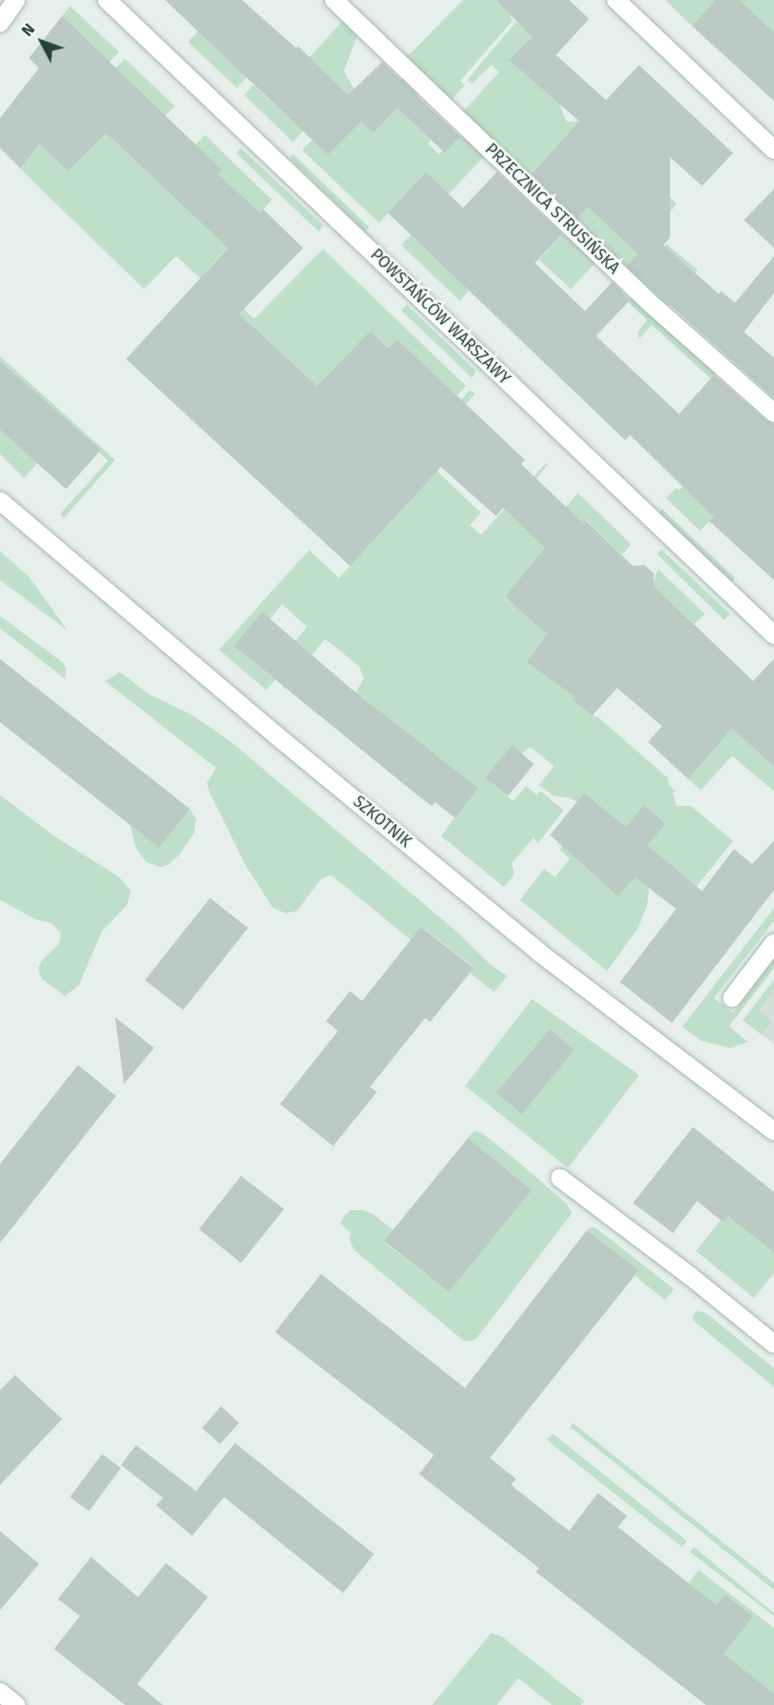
<!DOCTYPE html>
<meta charset="utf-8">
<style>
body{margin:0}
#map{position:relative;width:774px;height:1705px;overflow:hidden;background:#e6efeb;font-family:"Fira Sans",sans-serif}
div>[style]{position:absolute}
[style*='--x']{left:calc(var(--x)*1px);top:calc(var(--y)*1px);width:calc(var(--w)*1px);rotate:calc(var(--a)*1deg)}
.built>*{inset:0;background:#d4dfda}
.green>*{inset:0;background:#bfe0c8}
.building>*{inset:0;background:#bbcac4}
.roads{filter:drop-shadow(0 0 2px #a8b8b2) drop-shadow(0 0 2px #a8b8b2)}
.street>*{height:18px;margin:-9px;padding:0 9px;transform-origin:9px;border-radius:9px;background:#fff}
.secondary>*{height:18px;margin:-9px;padding:0 9px;transform-origin:9px;border-radius:9px;background:#fff}
span{translate:-50% -50%;white-space:nowrap;text-align:center;line-height:1.15;-webkit-text-stroke:5px #f7fbf9;paint-order:stroke}
.street-label{font-size:16px;color:#24423a}
.north{position:absolute;left:12px;top:12px;width:60px;height:60px;-webkit-text-stroke:4px #f7fbf9;paint-order:stroke;rotate:311deg;font-size:16px;font-weight:700;line-height:24px;text-align:center;color:#24423a}
.north::after{content:'';display:block;margin:auto;width:21px;height:27px;background:#24423a;clip-path:polygon(50% 0,100% 100%,50% 72%,0 100%)}
</style>
<div id="map">
<div class="built">
<div style="clip-path:polygon(774px 980px,774px 1044px,743px 1020px)"></div>
</div>
<div class="green">
<div style="clip-path:polygon(463px 0,496px 0,512px 14px,510px 17px,513px 20px,460px 81px,465px 85px,449px 103px,405px 59px)"></div>
<div style="clip-path:polygon(665px 0,715px 0,692px 26px)"></div>
<div style="clip-path:polygon(740px 0,774px 0,774px 32px,766px 24px)"></div>
<div style="clip-path:polygon(70px 6px,119px 52px,109px 62px,59px 20px)"></div>
<div style="clip-path:polygon(345px 18px,358px 33px,344px 71px,368px 114px,309px 58px)"></div>
<div style="clip-path:polygon(516px 22px,534px 35px,524px 45px,560px 105px,565px 119px,568px 122px,579px 121px,655px 184px,677px 204px,670px 212px,591px 130px,570px 131px,545px 160px,647px 262px,665px 252px,665px 243px,698px 270px,666px 308px,461px 114px,499px 72px,491px 65px,472px 84px,467px 80px)"></div>
<div style="clip-path:polygon(198px 31px,244px 73px,246px 78px,237px 88px,188px 42px)"></div>
<div style="clip-path:polygon(125px 59px,175px 106px,165px 116px,115px 68px)"></div>
<div style="clip-path:polygon(403px 78px,419px 93px,401px 112px,431px 140px,428px 144px,439px 154px,442px 151px,445px 153px,462px 134px,485px 155px,449px 194px,426px 173px,379px 223px,302px 150px,312px 140px,328px 155px,361px 122px,372px 132px,377px 104px)"></div>
<div style="clip-path:polygon(253px 85px,303px 131px,293px 142px,244px 95px)"></div>
<div style="clip-path:polygon(56px 124px,105px 132px,202px 223px,218px 174px,195px 145px,205px 135px,272px 200px,206px 271px,254px 319px,323px 249px,466px 386px,457px 396px,397px 339px,388px 348px,370px 331px,341px 362px,427px 436px,470px 390px,475px 394px,448px 424px,436px 470px,481px 513px,470px 525px,481px 535px,546px 463px,548px 465px,507px 512px,554px 556px,519px 580px,505px 598px,514px 605px,522px 596px,591px 679px,573px 700px,592px 716px,598px 717px,668px 778px,669px 785px,676px 792px,673px 792px,676px 806px,691px 806px,733px 841px,697px 886px,668px 864px,649px 888px,647px 906px,638px 928px,607px 971px,520px 900px,544px 869px,555px 877px,570px 859px,560px 850px,577px 802px,570px 798px,554px 796px,539px 785px,554px 766px,530px 747px,522px 754px,512px 746px,485px 778px,513px 801px,526px 786px,537px 795px,540px 791px,564px 810px,538px 843px,533px 838px,512px 863px,514px 875px,504px 887px,441px 836px,468px 800px,408px 734px,356px 692px,364px 678px,359px 666px,325px 639px,284px 689px,281px 682px,306px 650px,295px 641px,307px 627px,282px 604px,270px 619px,235px 646px,275px 680px,266px 690px,219px 650px,309px 550px,339px 578px,424px 485px,176px 256px,144px 289px,46px 194px,20px 168px)"></div>
<div style="clip-path:polygon(241px 148px,323px 225px,319px 232px,236px 153px)"></div>
<div style="clip-path:polygon(293px 154px,369px 227px,365px 232px,289px 158px)"></div>
<div style="clip-path:polygon(565px 231px,597px 261px,571px 289px,539px 260px)"></div>
<div style="clip-path:polygon(411px 235px,469px 290px,460px 301px,401px 245px)"></div>
<div style="clip-path:polygon(633px 296px,717px 372px,711px 379px,652px 325px,639px 339px,638px 332px,647px 320px,628px 302px)"></div>
<div style="clip-path:polygon(407px 305px,476px 371px,472px 378px,401px 310px)"></div>
<div style="clip-path:polygon(0 356px,115px 460px,64px 518px,60px 514px,108px 461px,99px 452px,100px 450px,0 361px)"></div>
<div style="clip-path:polygon(697px 394px,747px 482px,700px 531px,666px 498px,676px 488px,679px 490px,718px 451px,680px 413px)"></div>
<div style="clip-path:polygon(0 430px,37px 463px,24px 478px,0 454px)"></div>
<div style="clip-path:polygon(578px 493px,631px 544px,622px 555px,585px 519px,582px 522px,566px 507px)"></div>
<div style="clip-path:polygon(662px 509px,735px 578px,731px 583px,658px 513px)"></div>
<div style="clip-path:polygon(661px 549px,730px 614px,724px 620px,657px 554px)"></div>
<div style="clip-path:polygon(0 551px,29px 577px,68px 631px,0 580px)"></div>
<div style="clip-path:polygon(658px 569px,705px 614px,694px 624px,652px 584px)"></div>
<div style="clip-path:polygon(0 616px,62px 662px,66px 668px,65px 679px,0 628px)"></div>
<div style="clip-path:polygon(120px 672px,149px 694px,192px 715px,230px 741px,456px 931px,492px 966px,507px 976px,494px 992px,470px 973px,474px 967px,422px 927px,411px 940px,331px 875px,321px 879px,297px 911px,285px 913px,273px 908px,246px 866px,209px 791px,207px 783px,216px 768px,105px 681px)"></div>
<div style="clip-path:polygon(722px 717px,774px 767px,774px 791px,732px 756px,701px 790px,688px 779px)"></div>
<div style="clip-path:polygon(0 795px,54px 836px,119px 877px,131px 891px,127px 905px,102px 931px,79px 985px,65px 996px,42px 979px,38px 968px,42px 960px,59px 944px,61px 933px,51px 923px,35px 919px,0 900px)"></div>
<div style="clip-path:polygon(190px 809px,196px 819px,194px 833px,179px 855px,168px 865px,160px 867px,146px 862px,136px 848px,130px 825px,159px 848px)"></div>
<div style="clip-path:polygon(774px 908px,774px 921px,714px 998px,733px 1013px,774px 959px,774px 968px,729px 1026px,748px 1042px,730px 1048px,702px 1041px,682px 1027px)"></div>
<div style="clip-path:polygon(774px 980px,774px 991px,759px 1010px,772px 1021px,762px 1035px,743px 1020px)"></div>
<div style="clip-path:polygon(532px 999px,639px 1075px,568px 1168px,465px 1086px)"></div>
<div style="clip-path:polygon(474px 1131px,482px 1133px,516px 1160px,567px 1204px,572px 1213px,476px 1339px,471px 1341px,464px 1341px,354px 1250px,349px 1238px,351px 1233px,340px 1223px,350px 1210px,363px 1210px,373px 1214px,393px 1230px,384px 1242px,449px 1292px,532px 1190px,468px 1138px)"></div>
<div style="clip-path:polygon(728px 1216px,774px 1253px,774px 1273px,754px 1298px,696px 1251px,721px 1220px)"></div>
<div style="clip-path:polygon(592px 1227px,596px 1228px,674px 1289px,665px 1300px,635px 1276px,639px 1270px,587px 1230px)"></div>
<div style="clip-path:polygon(697px 1311px,706px 1313px,774px 1368px,774px 1387px,695px 1322px,692px 1317px)"></div>
<div style="clip-path:polygon(573px 1423px,774px 1583px,774px 1590px,570px 1427px)"></div>
<div style="clip-path:polygon(553px 1434px,687px 1541px,682px 1547px,547px 1440px)"></div>
<div style="clip-path:polygon(694px 1547px,774px 1613px,774px 1616px,690px 1552px)"></div>
<div style="clip-path:polygon(699px 1570px,774px 1628px,774px 1693px,724px 1654px,753px 1616px,725px 1594px,696px 1631px,668px 1609px)"></div>
<div style="clip-path:polygon(491px 1633px,501px 1636px,584px 1701px,581px 1705px,552px 1705px,518px 1678px,497px 1705px,432px 1705px)"></div>
</div>
<div class="building">
<div style="clip-path:polygon(165px 0,242px 0,296px 48px,298px 46px,348px 95px,382px 62px,460px 137px,445px 153px,397px 108px,373px 133px,361px 122px,328px 155px)"></div>
<div style="clip-path:polygon(496px 0,569px 0,589px 19px,556px 55px,606px 100px,639px 65px,733px 153px,702px 186px,670px 157px,670px 238px,663px 245px,719px 294px,721px 291px,735px 303px,774px 256px,774px 293px,744px 332px,774px 358px,774px 398px,627px 266px,638px 254px,588px 207px,577px 218px,532px 174px,579px 121px,509px 60px,532px 37px)"></div>
<div style="clip-path:polygon(715px 0,740px 0,774px 32px,774px 101px,692px 26px)"></div>
<div style="clip-path:polygon(62px 16px,222px 170px,218px 174px,260px 213px,263px 209px,303px 248px,239px 314px,317px 386px,370px 331px,388px 348px,397px 339px,525px 460px,521px 464px,582px 522px,584px 519px,633px 566px,644px 565px,654px 573px,653px 585px,753px 681px,774px 659px,774px 767px,732px 728px,688px 779px,648px 742px,662px 726px,617px 688px,592px 716px,573px 700px,575px 697px,527px 662px,547px 634px,505px 597px,545px 548px,503px 508px,496px 516px,441px 467px,350px 566px,126px 359px,228px 248px,106px 133px,68px 171px,40px 144px,20px 168px,0 148px,0 118px,39px 68px,29px 58px)"></div>
<div style="clip-path:polygon(426px 172px,463px 208px,497px 172px,562px 234px,535px 263px,585px 311px,612px 282px,630px 300px,596px 336px,679px 414px,714px 375px,767px 421px,774px 424px,774px 580px,709px 521px,714px 517px,630px 435px,625px 440px,388px 213px)"></div>
<div style="clip-path:polygon(774px 189px,774px 248px,744px 220px)"></div>
<div style="clip-path:polygon(0 361px,101px 450px,66px 489px,0 430px)"></div>
<div style="clip-path:polygon(262px 612px,349px 687px,478px 788px,455px 818px,435px 802px,432px 806px,416px 794px,234px 646px)"></div>
<div style="clip-path:polygon(0 659px,190px 809px,159px 848px,0 722px)"></div>
<div style="clip-path:polygon(512px 745px,534px 764px,508px 796px,485px 778px)"></div>
<div style="clip-path:polygon(584px 793px,626px 827px,644px 805px,666px 824px,647px 845px,702px 891px,734px 849px,752px 864px,774px 841px,774px 890px,672px 1023px,620px 982px,676px 909px,635px 877px,618px 896px,550px 835px)"></div>
<div style="clip-path:polygon(210px 898px,248px 928px,183px 1010px,145px 980px)"></div>
<div style="clip-path:polygon(421px 927px,474px 968px,430px 1022px,425px 1018px,370px 1087px,377px 1092px,333px 1146px,280px 1104px,338px 1031px,326px 1021px,350px 991px,362px 1001px)"></div>
<div style="clip-path:polygon(115px 1017px,154px 1048px,124px 1084px)"></div>
<div style="clip-path:polygon(550px 1029px,574px 1050px,522px 1114px,496px 1093px)"></div>
<div style="clip-path:polygon(78px 1065px,116px 1096px,0 1243px,0 1164px)"></div>
<div style="clip-path:polygon(693px 1127px,774px 1192px,774px 1253px,728px 1216px,723px 1222px,697px 1201px,673px 1233px,633px 1203px)"></div>
<div style="clip-path:polygon(468px 1138px,532px 1190px,449px 1292px,384px 1241px)"></div>
<div style="clip-path:polygon(241px 1176px,284px 1209px,241px 1263px,199px 1229px)"></div>
<div style="clip-path:polygon(587px 1230px,639px 1270px,490px 1458px,516px 1479px,511px 1485px,569px 1531px,598px 1493px,627px 1516px,618px 1527px,716px 1605px,725px 1594px,753px 1616px,724px 1654px,774px 1693px,774px 1705px,706px 1705px,536px 1572px,539px 1568px,419px 1474px,434px 1455px,275px 1332px,321px 1274px,465px 1388px)"></div>
<div style="clip-path:polygon(15px 1375px,62px 1419px,0 1485px,0 1390px)"></div>
<div style="clip-path:polygon(221px 1406px,239px 1423px,220px 1444px,202px 1428px)"></div>
<div style="clip-path:polygon(235px 1443px,374px 1554px,343px 1593px,224px 1497px,192px 1536px,156px 1505px,163px 1498px,121px 1465px,136px 1445px,196px 1491px)"></div>
<div style="clip-path:polygon(102px 1454px,121px 1468px,89px 1511px,70px 1497px)"></div>
<div style="clip-path:polygon(0 1531px,39px 1564px,0 1610px)"></div>
<div style="clip-path:polygon(91px 1557px,138px 1597px,166px 1563px,208px 1597px,137px 1684px,163px 1705px,125px 1705px,54px 1649px,80px 1616px,58px 1599px)"></div>
</div>
<div class="roads">
<div class="street">
<div style="--x:107;--y:0;--w:921;--a:43.59"></div>
<div style="--x:334;--y:0;--w:436;--a:43.8"></div>
<div style="--x:649;--y:302;--w:167;--a:41.6"></div>
<div style="--x:616;--y:0;--w:218;--a:43.5"></div>
<div style="--x:732;--y:998;--w:69;--a:-52.6"></div>
<div style="--x:560;--y:1178;--w:163;--a:37"></div>
<div style="--x:690;--y:1276;--w:108;--a:39"></div>
<div style="--x:0;--y:1692;--w:21;--a:39"></div>
</div>
<div class="secondary">
<div style="--x:0;--y:23;--w:28;--a:-55"></div>
<div style="--x:0;--y:501;--w:363;--a:40.3"></div>
<div style="--x:277;--y:736;--w:341;--a:39.5"></div>
<div style="--x:540;--y:953;--w:294;--a:37.3"></div>
</div>
</div>
<div class="street-label">
<span style="left:552px;top:209px;rotate:44deg">PRZECZNICA STRUSIŃSKA</span>
<span style="left:440px;top:317px;rotate:44deg">POWSTAŃCÓW WARSZAWY</span>
<span style="left:382px;top:822px;rotate:40deg">SZKOTNIK</span>
</div>
<div class="north">N</div>
</div>
